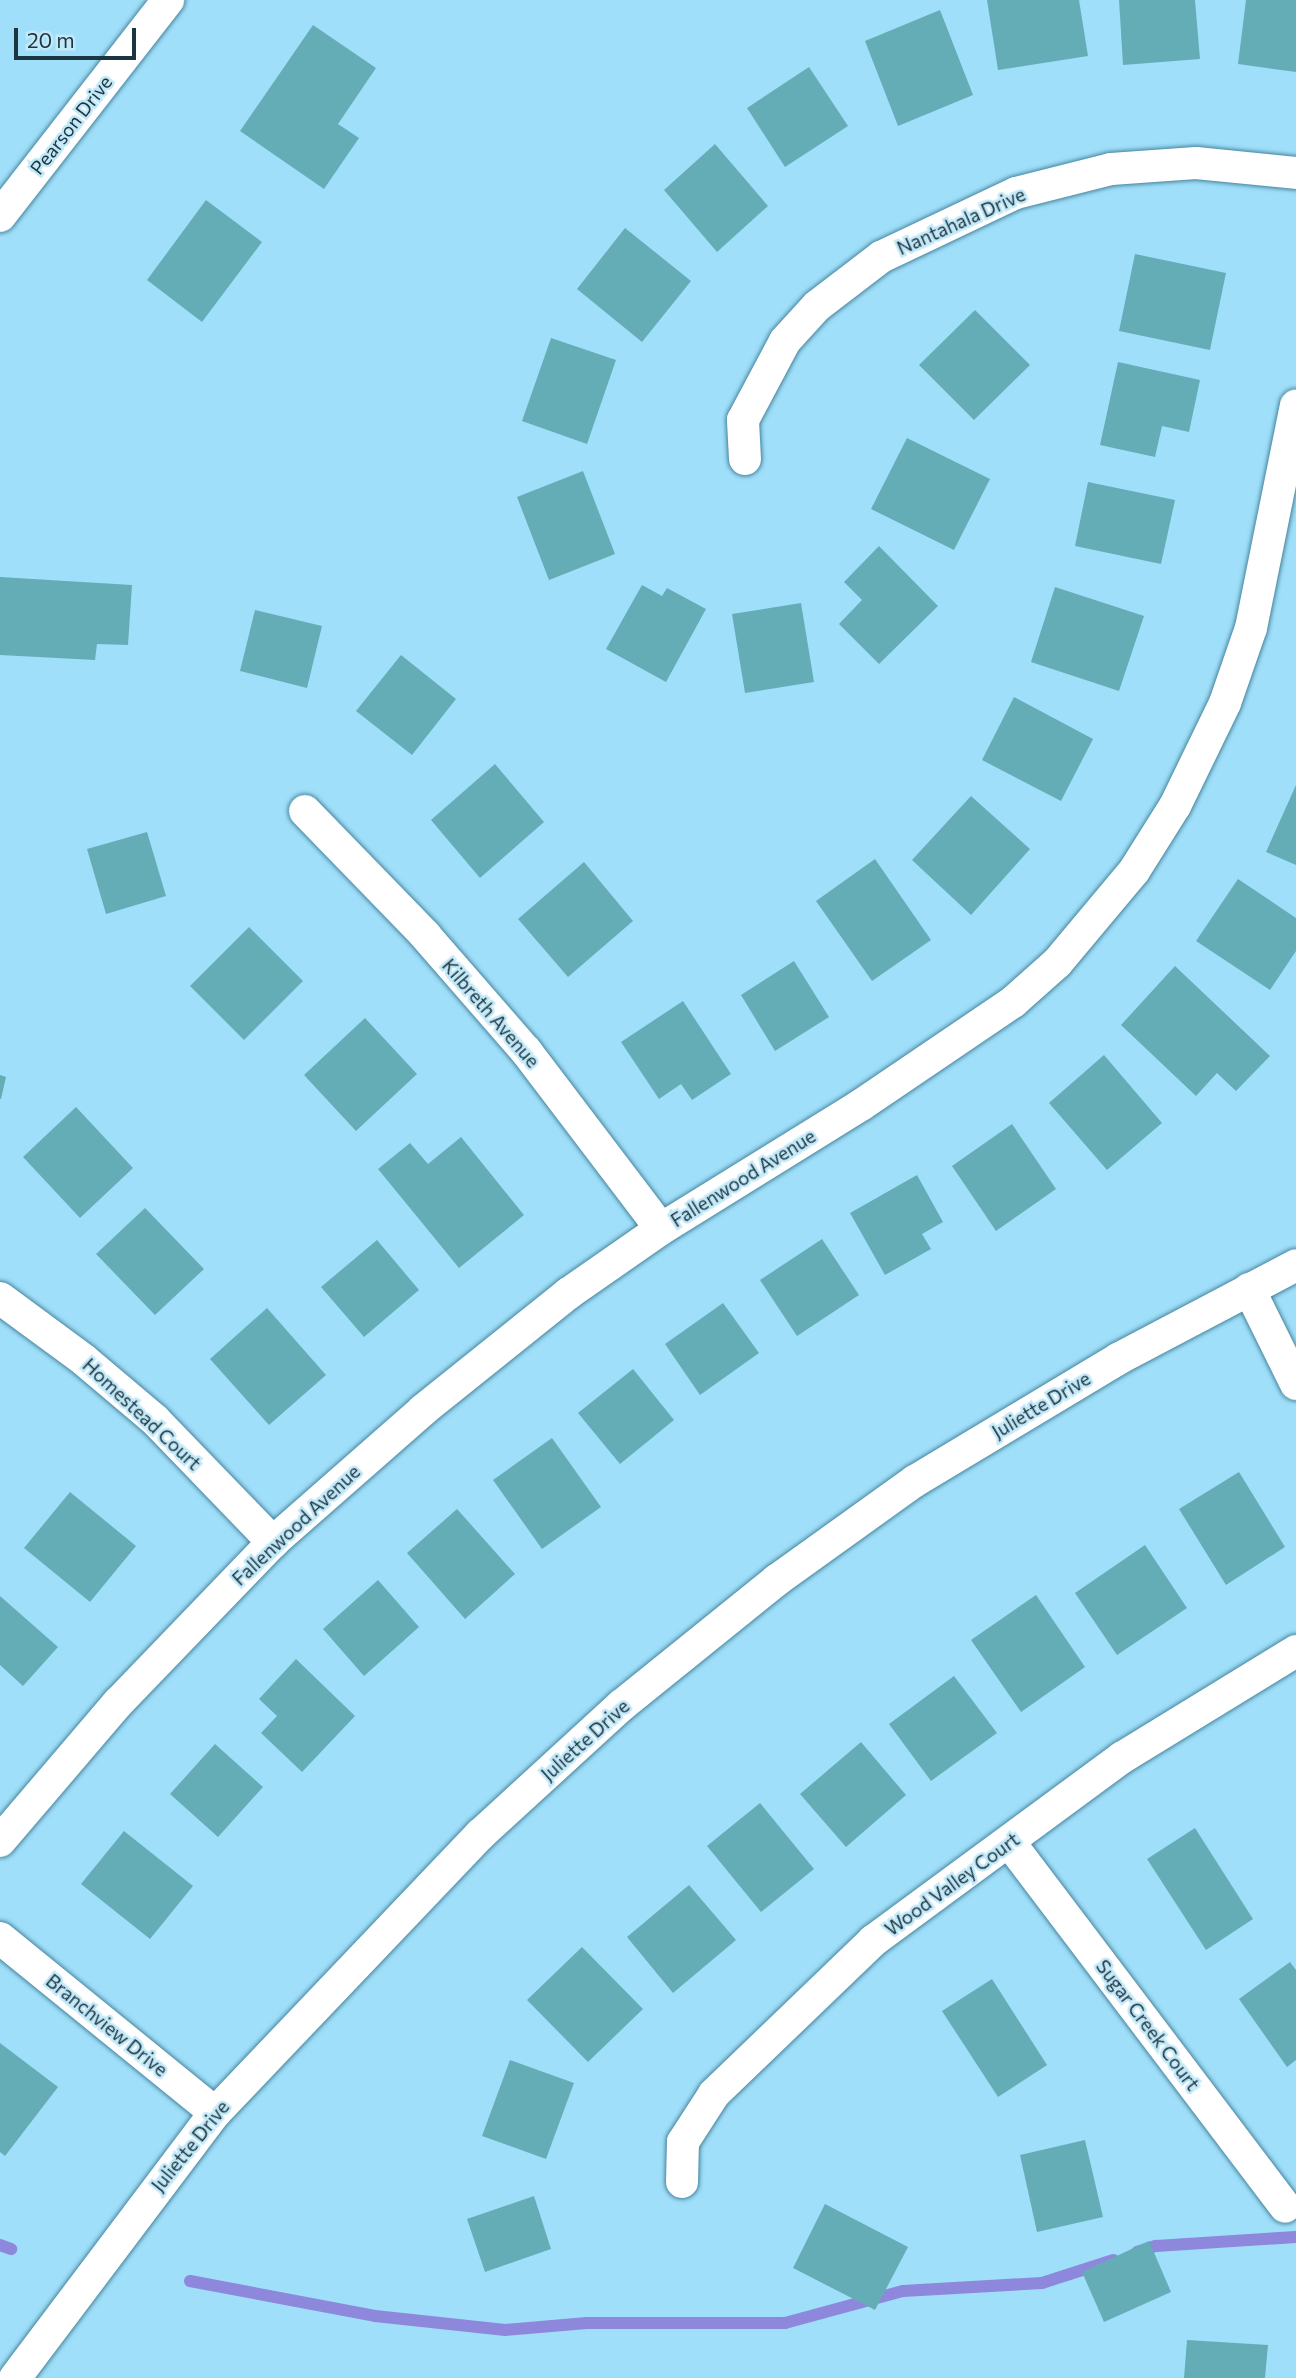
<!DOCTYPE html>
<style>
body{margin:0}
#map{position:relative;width:1296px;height:2378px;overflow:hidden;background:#a0dffa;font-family:Commissioner,sans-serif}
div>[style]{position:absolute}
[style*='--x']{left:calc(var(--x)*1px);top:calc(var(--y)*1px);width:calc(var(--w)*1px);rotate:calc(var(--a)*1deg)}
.stream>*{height:12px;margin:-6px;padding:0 6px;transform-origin:6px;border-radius:6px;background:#8e88dc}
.building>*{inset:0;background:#64adb6}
.roads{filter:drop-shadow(0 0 2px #47859e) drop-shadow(0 0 2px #47859e)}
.street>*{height:32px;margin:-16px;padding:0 16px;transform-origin:16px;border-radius:16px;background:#fff}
span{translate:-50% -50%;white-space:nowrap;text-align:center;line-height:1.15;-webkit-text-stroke:5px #c3e8f8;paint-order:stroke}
.street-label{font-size:19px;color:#1c3641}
.scale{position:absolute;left:14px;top:28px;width:122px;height:32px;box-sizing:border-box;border:4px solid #1c3641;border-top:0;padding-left:9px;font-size:21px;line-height:24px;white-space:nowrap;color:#1c3641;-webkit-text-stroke:5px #c3e8f8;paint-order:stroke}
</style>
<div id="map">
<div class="stream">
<div style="--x:0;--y:2245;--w:12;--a:20"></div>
<div style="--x:1137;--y:2252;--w:20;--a:-18"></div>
<div style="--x:1156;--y:2246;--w:140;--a:-3.7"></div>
<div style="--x:190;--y:2281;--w:188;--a:10.7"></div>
<div style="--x:375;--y:2316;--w:131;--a:6.1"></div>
<div style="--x:505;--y:2330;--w:82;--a:-4.9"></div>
<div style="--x:587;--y:2323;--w:198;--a:0"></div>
<div style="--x:785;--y:2323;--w:122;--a:-15.2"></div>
<div style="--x:903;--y:2291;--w:139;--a:-3.3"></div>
<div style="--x:1042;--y:2283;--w:75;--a:-17.9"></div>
</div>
<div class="building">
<div style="clip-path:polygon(987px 0,1079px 0,1088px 56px,998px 70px)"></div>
<div style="clip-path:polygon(1119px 0,1195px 0,1200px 59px,1123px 65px)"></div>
<div style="clip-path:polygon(1246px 0,1296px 0,1296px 72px,1238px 64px)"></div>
<div style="clip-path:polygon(940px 10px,973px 95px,898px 126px,865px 41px)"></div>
<div style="clip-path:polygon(313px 25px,376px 68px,338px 124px,359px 138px,324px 189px,240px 131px)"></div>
<div style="clip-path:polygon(809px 67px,848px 126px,785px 167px,747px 108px)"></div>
<div style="clip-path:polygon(715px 144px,768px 206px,717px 252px,664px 190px)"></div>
<div style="clip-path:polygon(206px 200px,262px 242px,202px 322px,147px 280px)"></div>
<div style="clip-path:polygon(625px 228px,691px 281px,642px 342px,577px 289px)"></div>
<div style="clip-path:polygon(1135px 254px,1226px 273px,1210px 350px,1119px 331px)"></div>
<div style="clip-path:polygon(975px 310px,1030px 365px,974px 420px,919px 365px)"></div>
<div style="clip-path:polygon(551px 338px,616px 360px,587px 444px,522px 421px)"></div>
<div style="clip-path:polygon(1118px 362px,1200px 380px,1189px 432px,1162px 426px,1155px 457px,1100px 445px)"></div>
<div style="clip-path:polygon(907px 438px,990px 479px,954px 550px,871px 509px)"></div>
<div style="clip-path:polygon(583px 471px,615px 554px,549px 580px,517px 497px)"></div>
<div style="clip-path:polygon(1088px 482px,1175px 500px,1161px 564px,1075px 546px)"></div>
<div style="clip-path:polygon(879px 546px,938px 606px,879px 664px,839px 624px,862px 600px,844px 582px)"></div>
<div style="clip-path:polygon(0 577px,132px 585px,128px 645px,97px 644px,95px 660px,0 655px)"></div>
<div style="clip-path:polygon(642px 585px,662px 596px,667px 588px,706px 609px,666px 682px,606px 649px)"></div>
<div style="clip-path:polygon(1055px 587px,1144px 616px,1119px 691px,1031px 662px)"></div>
<div style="clip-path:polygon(801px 603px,814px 682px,745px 693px,732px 614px)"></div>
<div style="clip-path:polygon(255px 610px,322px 626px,307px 688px,240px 671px)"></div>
<div style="clip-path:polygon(401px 655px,456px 699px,412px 755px,356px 711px)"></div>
<div style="clip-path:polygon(1014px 697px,1093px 739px,1061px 801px,982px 760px)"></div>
<div style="clip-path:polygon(495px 764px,544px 822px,480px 878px,431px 820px)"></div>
<div style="clip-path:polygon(1296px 785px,1296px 865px,1266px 852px)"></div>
<div style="clip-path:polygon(971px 796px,1030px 849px,971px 915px,912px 860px)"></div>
<div style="clip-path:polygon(147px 832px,166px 896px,106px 914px,87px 849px)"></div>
<div style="clip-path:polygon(875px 859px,931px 940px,872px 981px,816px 901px)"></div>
<div style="clip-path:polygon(584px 862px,633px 921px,568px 977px,518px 919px)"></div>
<div style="clip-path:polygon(1238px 879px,1296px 918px,1296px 951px,1270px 990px,1196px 941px)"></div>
<div style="clip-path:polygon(249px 927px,303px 981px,244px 1040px,190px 986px)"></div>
<div style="clip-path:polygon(794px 961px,829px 1017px,775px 1051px,741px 995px)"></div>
<div style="clip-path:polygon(1175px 966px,1270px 1056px,1236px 1091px,1217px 1073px,1196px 1096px,1121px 1025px)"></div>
<div style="clip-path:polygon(683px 1001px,731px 1074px,692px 1100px,681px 1084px,659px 1099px,621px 1042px)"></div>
<div style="clip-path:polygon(365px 1018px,417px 1074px,356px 1131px,304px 1075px)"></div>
<div style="clip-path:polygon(1104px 1055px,1162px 1123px,1107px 1170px,1049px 1103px)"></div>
<div style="clip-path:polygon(0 1075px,6px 1077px,1px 1099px,0 1099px)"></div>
<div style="clip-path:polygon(76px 1107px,133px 1168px,80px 1218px,23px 1157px)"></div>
<div style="clip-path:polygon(1012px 1124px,1056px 1189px,996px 1231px,952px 1166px)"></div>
<div style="clip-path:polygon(461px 1137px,524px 1215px,459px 1268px,378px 1169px,410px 1143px,428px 1164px)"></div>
<div style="clip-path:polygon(917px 1175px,943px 1222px,922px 1234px,931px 1249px,885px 1275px,850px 1213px)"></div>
<div style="clip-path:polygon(145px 1208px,204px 1269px,155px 1315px,96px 1254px)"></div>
<div style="clip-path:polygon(822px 1239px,859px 1295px,797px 1336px,760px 1280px)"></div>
<div style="clip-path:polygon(377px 1240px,419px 1290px,364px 1337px,321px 1287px)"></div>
<div style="clip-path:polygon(723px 1303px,759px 1353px,700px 1395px,665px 1344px)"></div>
<div style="clip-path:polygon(267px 1308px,326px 1375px,269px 1425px,210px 1359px)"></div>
<div style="clip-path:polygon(633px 1369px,674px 1420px,620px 1464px,578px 1413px)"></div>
<div style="clip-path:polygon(552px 1438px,601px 1507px,542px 1549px,493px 1480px)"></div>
<div style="clip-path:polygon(1239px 1472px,1285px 1547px,1226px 1585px,1179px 1509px)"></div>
<div style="clip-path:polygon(70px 1492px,136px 1546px,90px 1602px,24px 1548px)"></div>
<div style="clip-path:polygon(457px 1509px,515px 1574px,465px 1619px,407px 1553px)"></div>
<div style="clip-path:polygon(1145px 1545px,1187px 1608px,1117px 1655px,1075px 1593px)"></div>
<div style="clip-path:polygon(378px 1580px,419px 1627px,364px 1676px,323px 1629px)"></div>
<div style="clip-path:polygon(1036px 1595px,1085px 1667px,1021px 1712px,971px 1640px)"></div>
<div style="clip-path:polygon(0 1596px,58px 1647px,23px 1686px,0 1665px)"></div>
<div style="clip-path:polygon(296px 1659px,355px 1716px,302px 1772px,261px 1733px,277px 1716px,259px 1699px)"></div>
<div style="clip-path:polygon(954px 1676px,997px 1733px,931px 1781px,889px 1724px)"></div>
<div style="clip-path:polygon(861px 1742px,906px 1795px,846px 1847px,800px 1794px)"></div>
<div style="clip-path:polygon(215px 1744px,263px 1787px,218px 1837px,170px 1794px)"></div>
<div style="clip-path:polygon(760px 1803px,814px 1869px,761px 1912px,707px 1846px)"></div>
<div style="clip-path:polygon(1195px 1828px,1253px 1919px,1206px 1950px,1147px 1859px)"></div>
<div style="clip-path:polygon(124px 1831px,193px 1886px,150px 1939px,81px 1884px)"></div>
<div style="clip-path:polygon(689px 1885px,736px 1940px,673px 1993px,627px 1937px)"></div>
<div style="clip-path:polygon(582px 1947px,643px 2009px,588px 2062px,527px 2000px)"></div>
<div style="clip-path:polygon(1290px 1962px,1296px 1970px,1296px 2060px,1287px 2067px,1239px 1999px)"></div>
<div style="clip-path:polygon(992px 1979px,1047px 2065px,998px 2097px,942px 2011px)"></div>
<div style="clip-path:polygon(0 2043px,58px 2087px,5px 2156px,0 2152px)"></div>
<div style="clip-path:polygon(510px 2060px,574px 2083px,546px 2159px,482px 2136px)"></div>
<div style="clip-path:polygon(1085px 2140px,1103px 2217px,1037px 2232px,1020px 2155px)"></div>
<div style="clip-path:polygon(534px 2196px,551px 2249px,485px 2272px,467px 2219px)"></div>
<div style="clip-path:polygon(825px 2204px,908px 2247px,875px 2310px,793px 2268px)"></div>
<div style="clip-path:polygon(1149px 2241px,1171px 2292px,1104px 2322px,1082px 2272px)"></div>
<div style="clip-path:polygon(1187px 2340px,1268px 2345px,1265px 2378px,1184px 2378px)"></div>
</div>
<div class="roads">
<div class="street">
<div style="--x:0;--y:216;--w:274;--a:-52.1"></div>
<div style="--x:745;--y:459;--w:39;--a:-93"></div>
<div style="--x:743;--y:420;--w:89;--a:-62"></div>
<div style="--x:785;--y:341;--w:47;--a:-47.6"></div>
<div style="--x:817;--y:306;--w:81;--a:-37.4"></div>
<div style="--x:881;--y:257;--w:149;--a:-25.4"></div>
<div style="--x:1016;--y:193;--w:98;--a:-14.2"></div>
<div style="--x:1111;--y:169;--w:85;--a:-4"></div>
<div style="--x:1196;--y:163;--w:100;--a:5.7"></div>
<div style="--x:305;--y:811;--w:173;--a:45.9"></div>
<div style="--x:425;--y:935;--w:154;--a:49"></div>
<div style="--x:526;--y:1051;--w:223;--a:52.8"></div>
<div style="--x:1249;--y:1289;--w:106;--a:63.7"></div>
<div style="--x:0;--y:1298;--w:104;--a:36.4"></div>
<div style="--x:84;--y:1360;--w:93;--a:40.2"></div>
<div style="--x:155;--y:1420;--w:170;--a:46"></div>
<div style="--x:0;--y:1841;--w:182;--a:-49.5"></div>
<div style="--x:118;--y:1703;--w:223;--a:-46.1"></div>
<div style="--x:273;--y:1542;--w:200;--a:-41.3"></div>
<div style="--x:423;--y:1410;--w:187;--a:-38.7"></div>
<div style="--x:569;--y:1293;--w:112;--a:-34.8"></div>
<div style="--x:661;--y:1229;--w:235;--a:-31.8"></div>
<div style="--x:861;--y:1105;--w:184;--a:-34.1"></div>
<div style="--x:1013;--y:1002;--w:59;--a:-41.6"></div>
<div style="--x:1057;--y:963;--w:120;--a:-50.1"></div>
<div style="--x:1134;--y:871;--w:77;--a:-57.8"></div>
<div style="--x:1175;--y:806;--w:114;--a:-64.1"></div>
<div style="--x:1225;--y:703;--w:79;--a:-70.9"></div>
<div style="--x:1251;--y:628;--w:227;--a:-78.6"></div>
<div style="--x:1010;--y:1843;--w:456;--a:52.9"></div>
<div style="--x:0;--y:1938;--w:277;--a:39.1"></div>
<div style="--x:682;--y:2182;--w:40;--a:-88.6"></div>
<div style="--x:683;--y:2142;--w:57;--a:-57.1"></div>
<div style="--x:714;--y:2094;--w:221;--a:-43.9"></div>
<div style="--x:873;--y:1941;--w:310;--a:-36.4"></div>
<div style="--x:1123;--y:1757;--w:203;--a:-31.5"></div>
<div style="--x:15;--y:2378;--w:332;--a:-53"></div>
<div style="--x:215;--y:2113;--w:385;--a:-46.4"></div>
<div style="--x:481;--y:1834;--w:191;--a:-42.5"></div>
<div style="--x:622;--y:1705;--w:199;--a:-38.9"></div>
<div style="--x:777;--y:1580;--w:170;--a:-35.7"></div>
<div style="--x:915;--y:1481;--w:237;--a:-31"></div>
<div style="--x:1118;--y:1359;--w:201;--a:-27.8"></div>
</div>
</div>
<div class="street-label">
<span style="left:71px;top:125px;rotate:-52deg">Pearson Drive</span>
<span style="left:961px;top:221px;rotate:-24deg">Nantahala Drive</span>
<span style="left:491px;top:1013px;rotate:49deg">Kilbreth Avenue</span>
<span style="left:743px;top:1178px;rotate:-32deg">Fallenwood Avenue</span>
<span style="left:1041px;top:1405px;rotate:-31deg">Juliette Drive</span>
<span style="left:142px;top:1414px;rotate:43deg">Homestead Court</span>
<span style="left:296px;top:1525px;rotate:-43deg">Fallenwood Avenue</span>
<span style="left:585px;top:1740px;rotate:-42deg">Juliette Drive</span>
<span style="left:952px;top:1884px;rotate:-36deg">Wood Valley Court</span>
<span style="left:107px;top:2025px;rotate:39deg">Branchview Drive</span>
<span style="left:1148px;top:2025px;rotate:53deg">Sugar Creek Court</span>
<span style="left:190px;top:2146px;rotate:-51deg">Juliette Drive</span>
</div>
<div class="scale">20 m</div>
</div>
